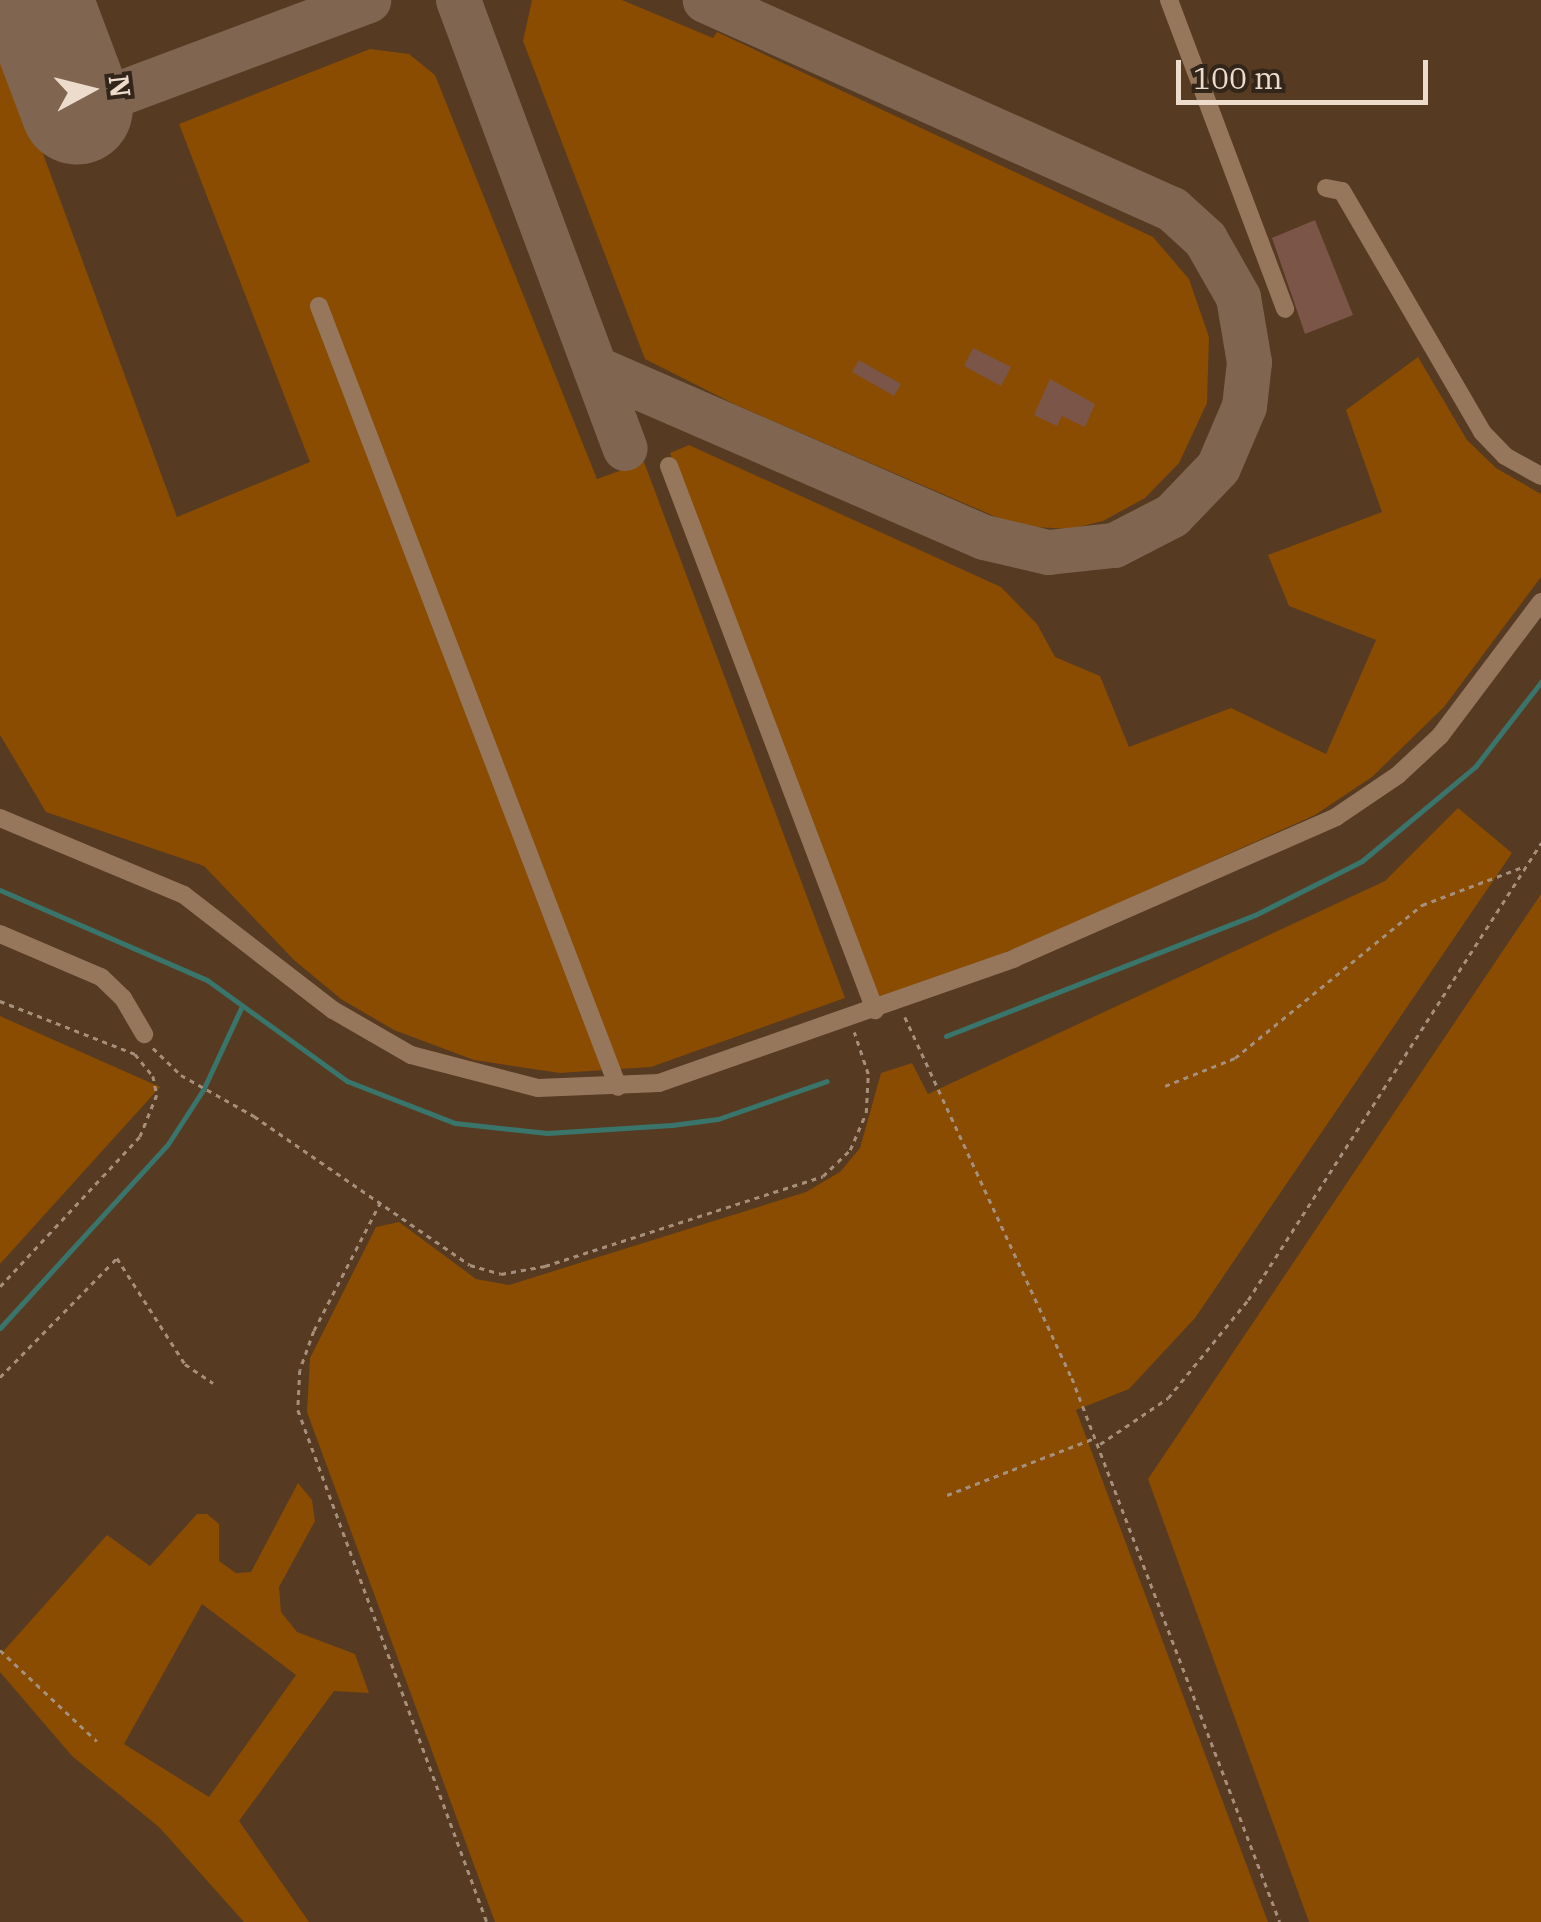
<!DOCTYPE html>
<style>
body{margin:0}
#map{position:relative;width:1541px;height:1922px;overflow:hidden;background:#563a21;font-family:"IBM Plex Serif",serif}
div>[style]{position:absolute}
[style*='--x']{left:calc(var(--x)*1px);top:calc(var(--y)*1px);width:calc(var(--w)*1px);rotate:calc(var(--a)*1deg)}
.green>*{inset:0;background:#894c00}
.stream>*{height:5px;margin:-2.5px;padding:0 2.5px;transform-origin:2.5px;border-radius:2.5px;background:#39756b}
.taxiway>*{height:45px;margin:-22.5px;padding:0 22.5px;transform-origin:22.5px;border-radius:22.5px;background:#806650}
.runway>*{height:112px;margin:-56px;padding:0 56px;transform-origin:56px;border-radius:56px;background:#806650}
.building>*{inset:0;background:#7b5547}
.path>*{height:2.5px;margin-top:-1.25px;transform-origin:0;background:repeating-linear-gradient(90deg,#a6907c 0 5px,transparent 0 10px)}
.minor>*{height:18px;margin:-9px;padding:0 9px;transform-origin:9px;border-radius:9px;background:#96775c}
span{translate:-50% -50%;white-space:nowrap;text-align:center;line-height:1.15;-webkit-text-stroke:8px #32251a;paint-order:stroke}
.north{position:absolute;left:40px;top:40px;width:100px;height:100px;-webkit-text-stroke:8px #32251a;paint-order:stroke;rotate:83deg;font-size:28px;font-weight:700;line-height:40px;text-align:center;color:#eddbcc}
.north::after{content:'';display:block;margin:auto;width:35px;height:45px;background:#eddbcc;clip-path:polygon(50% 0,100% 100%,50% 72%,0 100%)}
.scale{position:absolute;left:1176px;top:60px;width:252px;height:45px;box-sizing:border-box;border:5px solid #eddbcc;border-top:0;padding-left:12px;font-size:30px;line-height:35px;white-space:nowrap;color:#eddbcc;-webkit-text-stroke:8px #32251a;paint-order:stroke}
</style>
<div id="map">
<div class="green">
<div style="clip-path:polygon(532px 0,622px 0,713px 38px,717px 32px,1153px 237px,1189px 279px,1209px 337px,1207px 403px,1179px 463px,1145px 498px,1103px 521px,1070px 529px,1017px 526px,736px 405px,645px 359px,523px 41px)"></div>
<div style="clip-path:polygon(0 37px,177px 517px,310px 462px,179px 124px,370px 49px,409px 54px,435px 75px,597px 479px,644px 462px,845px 998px,651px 1067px,560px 1073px,474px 1060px,394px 1030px,341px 999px,294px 960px,204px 866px,46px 812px,0 735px)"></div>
<div style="clip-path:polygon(1418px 357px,1467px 440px,1496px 468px,1541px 494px,1541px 577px,1444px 707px,1372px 777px,1315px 815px,1042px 938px,878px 1002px,670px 453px,689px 445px,1001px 587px,1037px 624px,1055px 657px,1100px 676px,1129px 747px,1231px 708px,1326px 754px,1376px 640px,1289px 606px,1268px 555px,1382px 512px,1346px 410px)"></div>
<div style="clip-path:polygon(1458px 808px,1512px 853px,1195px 1318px,1129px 1389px,1076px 1410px,1268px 1922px,495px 1922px,307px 1412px,310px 1358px,376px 1227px,399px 1222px,476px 1279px,509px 1285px,806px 1192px,840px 1172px,860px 1148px,881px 1073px,912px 1063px,928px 1094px,1385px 881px)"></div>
<div style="clip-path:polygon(1541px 894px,1541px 1922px,1309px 1922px,1148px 1479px)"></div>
<div style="clip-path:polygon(0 1016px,160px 1087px,0 1264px)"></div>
<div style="clip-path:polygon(evenodd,298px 1483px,312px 1500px,315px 1521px,279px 1587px,281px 1612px,297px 1632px,355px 1654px,369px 1693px,334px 1691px,239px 1821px,309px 1922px,244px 1922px,159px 1827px,72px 1756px,0 1672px,0 1655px,107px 1535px,150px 1566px,197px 1514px,207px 1514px,219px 1524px,219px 1561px,236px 1573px,251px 1572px,298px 1483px,202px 1604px,296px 1675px,209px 1797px,124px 1744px,202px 1604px)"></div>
</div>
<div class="stream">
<div style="--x:0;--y:890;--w:226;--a:23.5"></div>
<div style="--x:207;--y:980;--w:173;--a:35.8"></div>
<div style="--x:347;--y:1081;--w:116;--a:21.3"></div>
<div style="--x:455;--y:1123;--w:93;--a:6.2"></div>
<div style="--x:547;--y:1133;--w:125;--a:-3.7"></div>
<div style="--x:672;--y:1125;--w:46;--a:-7.4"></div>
<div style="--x:718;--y:1119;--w:115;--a:-19.2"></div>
<div style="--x:946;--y:1036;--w:332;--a:-21.4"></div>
<div style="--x:1255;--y:915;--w:120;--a:-26.8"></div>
<div style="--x:1362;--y:861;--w:147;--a:-39.8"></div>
<div style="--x:1475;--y:767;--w:108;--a:-52.2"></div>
<div style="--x:0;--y:1328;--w:249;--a:-47.6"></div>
<div style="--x:168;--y:1144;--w:64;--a:-57.1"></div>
<div style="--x:203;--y:1090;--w:93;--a:-65.1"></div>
</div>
<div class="taxiway">
<div style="--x:458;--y:0;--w:478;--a:69.6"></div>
<div style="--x:77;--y:109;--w:311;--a:-20.5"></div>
<div style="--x:595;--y:368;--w:424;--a:23.5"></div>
<div style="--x:984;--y:537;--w:66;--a:13.2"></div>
<div style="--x:1048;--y:552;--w:66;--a:-6.1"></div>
<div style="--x:1114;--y:545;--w:65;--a:-27.3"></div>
<div style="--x:1172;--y:515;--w:66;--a:-46.2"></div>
<div style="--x:1218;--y:467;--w:66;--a:-66.9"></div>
<div style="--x:1244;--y:406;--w:44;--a:-83.5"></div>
<div style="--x:1249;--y:362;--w:66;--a:-99.6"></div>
<div style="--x:1238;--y:297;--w:67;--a:-119.6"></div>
<div style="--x:1205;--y:239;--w:45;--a:-137.7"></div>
<div style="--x:1172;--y:209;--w:512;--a:-155.89"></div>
</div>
<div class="runway">
<div style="--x:36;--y:0;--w:116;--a:69.4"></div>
</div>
<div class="building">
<div style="clip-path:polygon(1315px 220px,1353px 315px,1305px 334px,1272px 238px)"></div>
<div style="clip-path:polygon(973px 348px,1011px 367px,1001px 386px,964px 366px)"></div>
<div style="clip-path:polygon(859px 360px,901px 384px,894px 396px,852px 372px)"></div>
<div style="clip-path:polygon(1050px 379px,1095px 404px,1085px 427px,1062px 416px,1057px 426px,1034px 415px)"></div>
</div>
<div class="path">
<div style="--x:0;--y:1001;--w:145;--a:21.4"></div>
<div style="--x:135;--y:1054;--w:28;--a:51"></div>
<div style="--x:153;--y:1076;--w:19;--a:78"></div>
<div style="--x:157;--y:1095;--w:45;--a:112"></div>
<div style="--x:140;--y:1137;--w:205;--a:133"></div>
<div style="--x:905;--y:1017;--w:398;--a:65.2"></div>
<div style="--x:1072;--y:1378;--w:582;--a:69.08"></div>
<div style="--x:153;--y:1048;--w:39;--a:44"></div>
<div style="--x:181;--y:1075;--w:84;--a:29.3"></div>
<div style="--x:254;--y:1116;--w:262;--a:34.6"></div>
<div style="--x:470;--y:1265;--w:32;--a:16"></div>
<div style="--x:501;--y:1274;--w:45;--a:-10.3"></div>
<div style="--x:545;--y:1266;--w:292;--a:-17.9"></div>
<div style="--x:823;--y:1176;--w:37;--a:-44"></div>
<div style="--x:850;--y:1150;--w:40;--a:-66.6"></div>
<div style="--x:866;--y:1113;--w:39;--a:-87"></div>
<div style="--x:868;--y:1074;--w:44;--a:-108.4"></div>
<div style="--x:1165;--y:1086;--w:75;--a:-21.8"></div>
<div style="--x:1235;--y:1058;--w:242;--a:-39.3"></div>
<div style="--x:1422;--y:905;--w:110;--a:-20.7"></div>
<div style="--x:381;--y:1202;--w:145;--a:117.4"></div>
<div style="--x:314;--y:1331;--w:41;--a:109.7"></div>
<div style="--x:300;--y:1370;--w:40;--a:92.9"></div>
<div style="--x:298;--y:1410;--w:546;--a:69.74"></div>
<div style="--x:0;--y:1377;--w:167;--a:-45.5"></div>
<div style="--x:117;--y:1258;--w:126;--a:57.3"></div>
<div style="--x:185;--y:1364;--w:34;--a:34"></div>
<div style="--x:1100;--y:1444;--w:82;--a:-34.1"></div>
<div style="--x:1168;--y:1398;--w:127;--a:-50.8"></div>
<div style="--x:1248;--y:1300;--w:543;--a:-57.33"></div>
<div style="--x:947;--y:1495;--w:159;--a:-21.1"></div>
<div style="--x:0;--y:1650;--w:133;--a:43.2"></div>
</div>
<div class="minor">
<div style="--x:1169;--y:0;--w:330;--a:69.4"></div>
<div style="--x:1326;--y:188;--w:16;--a:11"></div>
<div style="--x:1342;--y:191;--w:279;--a:59.8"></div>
<div style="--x:1482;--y:432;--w:33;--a:46"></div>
<div style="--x:1505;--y:456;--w:41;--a:29.1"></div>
<div style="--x:319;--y:306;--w:836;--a:69.05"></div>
<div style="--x:669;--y:466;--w:582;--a:69.26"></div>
<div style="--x:0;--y:818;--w:199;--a:22.7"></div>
<div style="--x:184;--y:895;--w:188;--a:37.7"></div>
<div style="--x:333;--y:1010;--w:90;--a:30"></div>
<div style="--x:411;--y:1055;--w:131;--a:14.6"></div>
<div style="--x:538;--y:1088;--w:121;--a:-2.4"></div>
<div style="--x:659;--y:1083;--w:377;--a:-19.3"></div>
<div style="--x:1015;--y:958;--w:351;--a:-23.7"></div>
<div style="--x:1336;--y:817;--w:75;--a:-34.1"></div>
<div style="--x:1398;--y:775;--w:57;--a:-42.9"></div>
<div style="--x:1440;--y:736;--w:168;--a:-53"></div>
<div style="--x:0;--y:934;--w:110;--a:23.1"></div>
<div style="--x:101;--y:977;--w:30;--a:44"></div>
<div style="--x:123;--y:998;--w:42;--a:59.7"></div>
</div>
<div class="north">N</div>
<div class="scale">100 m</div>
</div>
